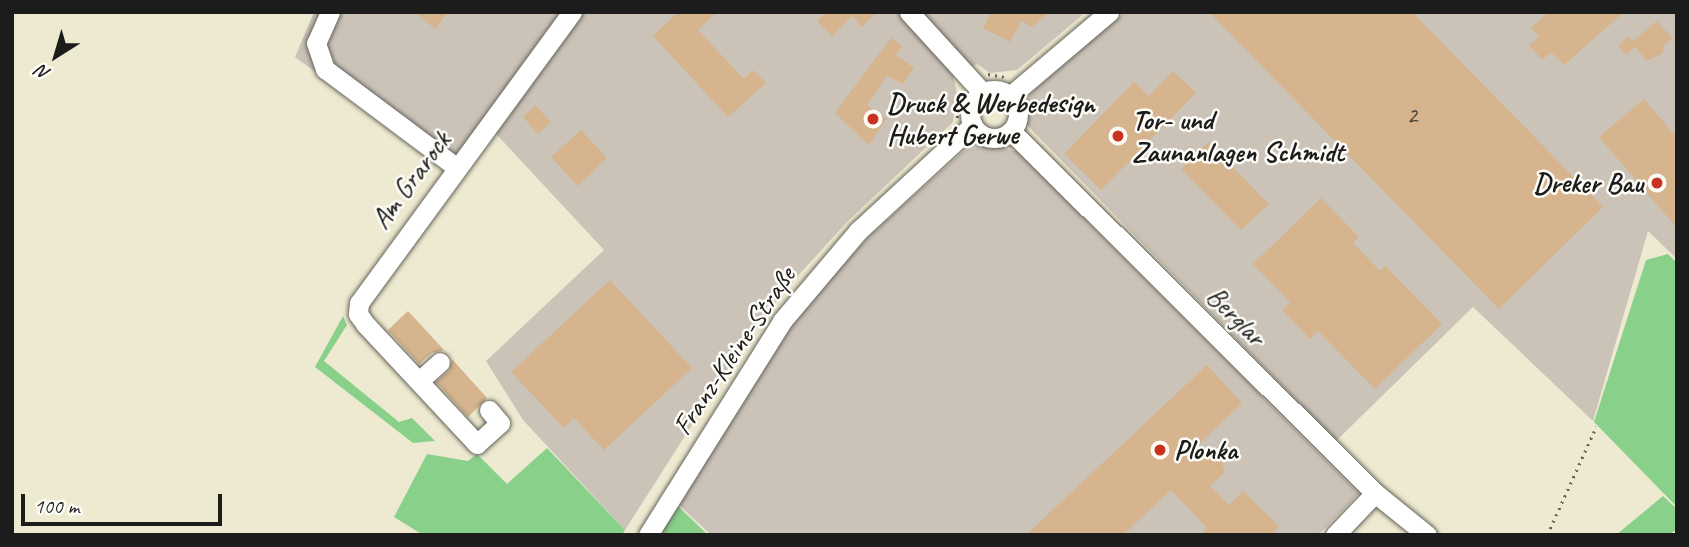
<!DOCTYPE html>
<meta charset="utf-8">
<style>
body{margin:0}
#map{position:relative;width:1689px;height:547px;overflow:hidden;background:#eeead1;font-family:Caveat,sans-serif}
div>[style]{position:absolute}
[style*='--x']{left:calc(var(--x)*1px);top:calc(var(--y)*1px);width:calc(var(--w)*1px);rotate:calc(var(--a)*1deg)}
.industrial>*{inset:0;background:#cbc3b8}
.green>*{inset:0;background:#89d08b}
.building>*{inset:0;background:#d5b48e}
.path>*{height:2.5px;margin-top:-1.25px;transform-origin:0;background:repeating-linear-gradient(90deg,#66645b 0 2px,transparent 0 7px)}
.roads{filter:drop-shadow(0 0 2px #66645b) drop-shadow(0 0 2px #66645b)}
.minor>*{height:19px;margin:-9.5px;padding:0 9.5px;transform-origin:9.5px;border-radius:9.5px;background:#fff}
.minor>.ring{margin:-9.5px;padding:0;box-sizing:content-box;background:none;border:19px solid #fff;border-radius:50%}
.dots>*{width:19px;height:19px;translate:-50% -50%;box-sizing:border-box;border:4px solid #fdfcf7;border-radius:50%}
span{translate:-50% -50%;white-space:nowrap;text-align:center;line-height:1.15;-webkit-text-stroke:5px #fdfcf7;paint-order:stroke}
.number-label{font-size:24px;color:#4a4238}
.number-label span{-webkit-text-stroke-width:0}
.poi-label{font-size:28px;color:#1c1c1c;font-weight:700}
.left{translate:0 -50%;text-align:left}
.right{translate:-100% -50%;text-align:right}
.street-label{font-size:28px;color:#1c1c1c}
.frame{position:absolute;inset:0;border:14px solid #1c1c1c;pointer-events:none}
.north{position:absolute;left:21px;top:21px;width:70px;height:70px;-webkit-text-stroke:5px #fdfcf7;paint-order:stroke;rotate:217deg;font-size:19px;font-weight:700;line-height:28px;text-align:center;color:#1c1c1c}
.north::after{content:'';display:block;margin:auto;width:24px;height:32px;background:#1c1c1c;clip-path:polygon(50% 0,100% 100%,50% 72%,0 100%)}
.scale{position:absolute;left:21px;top:494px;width:201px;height:32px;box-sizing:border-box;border:4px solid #1c1c1c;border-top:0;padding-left:9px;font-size:21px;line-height:24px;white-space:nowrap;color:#1c1c1c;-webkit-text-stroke:5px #fdfcf7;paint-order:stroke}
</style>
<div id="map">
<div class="industrial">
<div style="clip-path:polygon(314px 12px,1086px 12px,1017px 70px,990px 73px,977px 64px,953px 76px,957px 93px,953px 122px,847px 222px,785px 290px,729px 367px,625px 530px,523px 420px,486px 361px,604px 250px,483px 120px,447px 169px,295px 57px)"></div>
<div style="clip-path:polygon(1125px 12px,1677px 12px,1677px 259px,1648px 231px,1593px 421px,1473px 307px,1336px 441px,1024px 122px,1025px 102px,1034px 90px)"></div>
<div style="clip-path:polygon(974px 142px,1016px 151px,1359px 493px,1318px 535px,711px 535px,678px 504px,748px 386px,800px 313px,868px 237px)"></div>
</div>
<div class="green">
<div style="clip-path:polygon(1668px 254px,1677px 263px,1677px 507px,1594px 422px,1646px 260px)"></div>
<div style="clip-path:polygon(343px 316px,347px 325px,324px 361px,399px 422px,412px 418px,435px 441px,413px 443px,315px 367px)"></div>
<div style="clip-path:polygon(547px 448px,625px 530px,622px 535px,423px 535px,394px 517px,427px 454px,468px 461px,477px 454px,507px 484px)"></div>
<div style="clip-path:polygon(1663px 496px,1677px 509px,1677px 529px,1669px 535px,1616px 535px)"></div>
<div style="clip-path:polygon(677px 505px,708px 535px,660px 535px)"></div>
</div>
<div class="building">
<div style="clip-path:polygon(415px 12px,448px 12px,435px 29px)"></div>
<div style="clip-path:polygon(678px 12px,717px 12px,698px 30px,744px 79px,753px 70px,766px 83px,728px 117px,653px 36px)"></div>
<div style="clip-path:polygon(826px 12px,877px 12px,862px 27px,852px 16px,832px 36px,817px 21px)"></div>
<div style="clip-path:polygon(991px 12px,1049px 12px,1032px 27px,1021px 21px,1010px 42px,983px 28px)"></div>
<div style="clip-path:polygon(1209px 12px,1412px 12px,1603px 207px,1499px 309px)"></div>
<div style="clip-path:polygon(1549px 12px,1624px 12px,1564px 65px,1551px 52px,1542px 60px,1529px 45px,1539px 37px,1531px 28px)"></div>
<div style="clip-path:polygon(1657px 21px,1672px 38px,1663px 46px,1663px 53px,1647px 61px,1635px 47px,1626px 55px,1618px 46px,1628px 36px,1633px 41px)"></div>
<div style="clip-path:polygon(891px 38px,902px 46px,896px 55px,914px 68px,903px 84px,887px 76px,867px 105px,887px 118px,869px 145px,835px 113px)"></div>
<div style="clip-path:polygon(1173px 71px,1196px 93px,1101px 190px,1064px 154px,1134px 82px,1149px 96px)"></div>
<div style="clip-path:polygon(1644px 99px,1677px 138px,1677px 228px,1599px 137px)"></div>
<div style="clip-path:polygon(535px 105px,551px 122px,538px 134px,523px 117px)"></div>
<div style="clip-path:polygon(581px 130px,607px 158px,578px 186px,551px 157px)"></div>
<div style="clip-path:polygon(1208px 142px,1269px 204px,1241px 230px,1181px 169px)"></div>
<div style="clip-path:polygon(1321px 198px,1359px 237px,1353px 243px,1380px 271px,1385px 266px,1442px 324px,1375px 389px,1318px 331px,1310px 339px,1282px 310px,1290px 302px,1253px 264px)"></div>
<div style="clip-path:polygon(610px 280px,692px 368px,604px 450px,574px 418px,564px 428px,511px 372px)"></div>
<div style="clip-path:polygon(408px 311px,444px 350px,432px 353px,419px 364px,388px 330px)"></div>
<div style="clip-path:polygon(452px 359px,487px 398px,468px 417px,436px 382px,449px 371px)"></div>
<div style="clip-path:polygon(1207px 365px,1242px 403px,1199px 444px,1210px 456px,1220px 456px,1225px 472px,1210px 486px,1229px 505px,1243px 491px,1279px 526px,1271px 535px,1200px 535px,1207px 528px,1171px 490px,1123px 535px,1026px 535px)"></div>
</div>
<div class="path">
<div style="--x:988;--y:74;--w:17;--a:10"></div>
<div style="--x:957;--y:118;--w:24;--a:-81"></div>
<div style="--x:1547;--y:535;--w:119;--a:-65.6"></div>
</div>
<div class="roads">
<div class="minor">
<div style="--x:330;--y:12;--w:34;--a:114"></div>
<div style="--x:316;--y:43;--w:28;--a:71"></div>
<div style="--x:325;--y:69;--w:164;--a:36.8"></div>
<div style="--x:909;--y:12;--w:110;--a:47.6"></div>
<div class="ring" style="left:970px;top:90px;width:29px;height:29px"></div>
<div style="--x:1010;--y:96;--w:130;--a:-40.3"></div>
<div style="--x:1011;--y:131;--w:513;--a:44.84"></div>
<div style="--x:1375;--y:493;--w:67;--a:38.9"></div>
<div style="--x:419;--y:381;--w:28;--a:-42"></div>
<div style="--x:489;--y:410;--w:17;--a:50"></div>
<div style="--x:500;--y:423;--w:31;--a:138"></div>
<div style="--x:477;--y:444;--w:163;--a:-133"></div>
<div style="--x:366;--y:325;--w:14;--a:-126"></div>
<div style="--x:358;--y:314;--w:11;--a:-85"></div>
<div style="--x:359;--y:303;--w:361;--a:-53.8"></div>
<div style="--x:648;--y:535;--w:252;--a:-57.9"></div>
<div style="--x:782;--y:321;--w:118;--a:-49.8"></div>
<div style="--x:858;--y:231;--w:156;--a:-42.7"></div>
<div style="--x:1335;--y:535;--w:58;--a:-46.4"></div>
</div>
</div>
<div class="dots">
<div style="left:873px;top:119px;background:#c8321e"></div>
<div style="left:1118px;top:136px;background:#c8321e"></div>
<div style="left:1657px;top:183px;background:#c8321e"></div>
<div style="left:1160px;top:450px;background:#c8321e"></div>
</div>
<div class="number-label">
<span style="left:1412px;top:116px">2</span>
</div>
<div class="poi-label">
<span class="left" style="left:887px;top:119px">Druck &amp; Werbedesign<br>Hubert Gerwe</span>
<span class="left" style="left:1132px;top:136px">Tor- und<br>Zaunanlagen Schmidt</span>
<span class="right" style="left:1643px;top:183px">Dreker Bau</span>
<span class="left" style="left:1174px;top:450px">Plonka</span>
</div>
<div class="street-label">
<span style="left:411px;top:180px;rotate:-53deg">Am Grarock</span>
<span style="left:1236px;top:316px;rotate:45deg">Berglar</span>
<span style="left:734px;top:351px;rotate:-56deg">Franz-Kleine-Straße</span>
</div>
<div class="frame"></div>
<div class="north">N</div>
<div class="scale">100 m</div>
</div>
